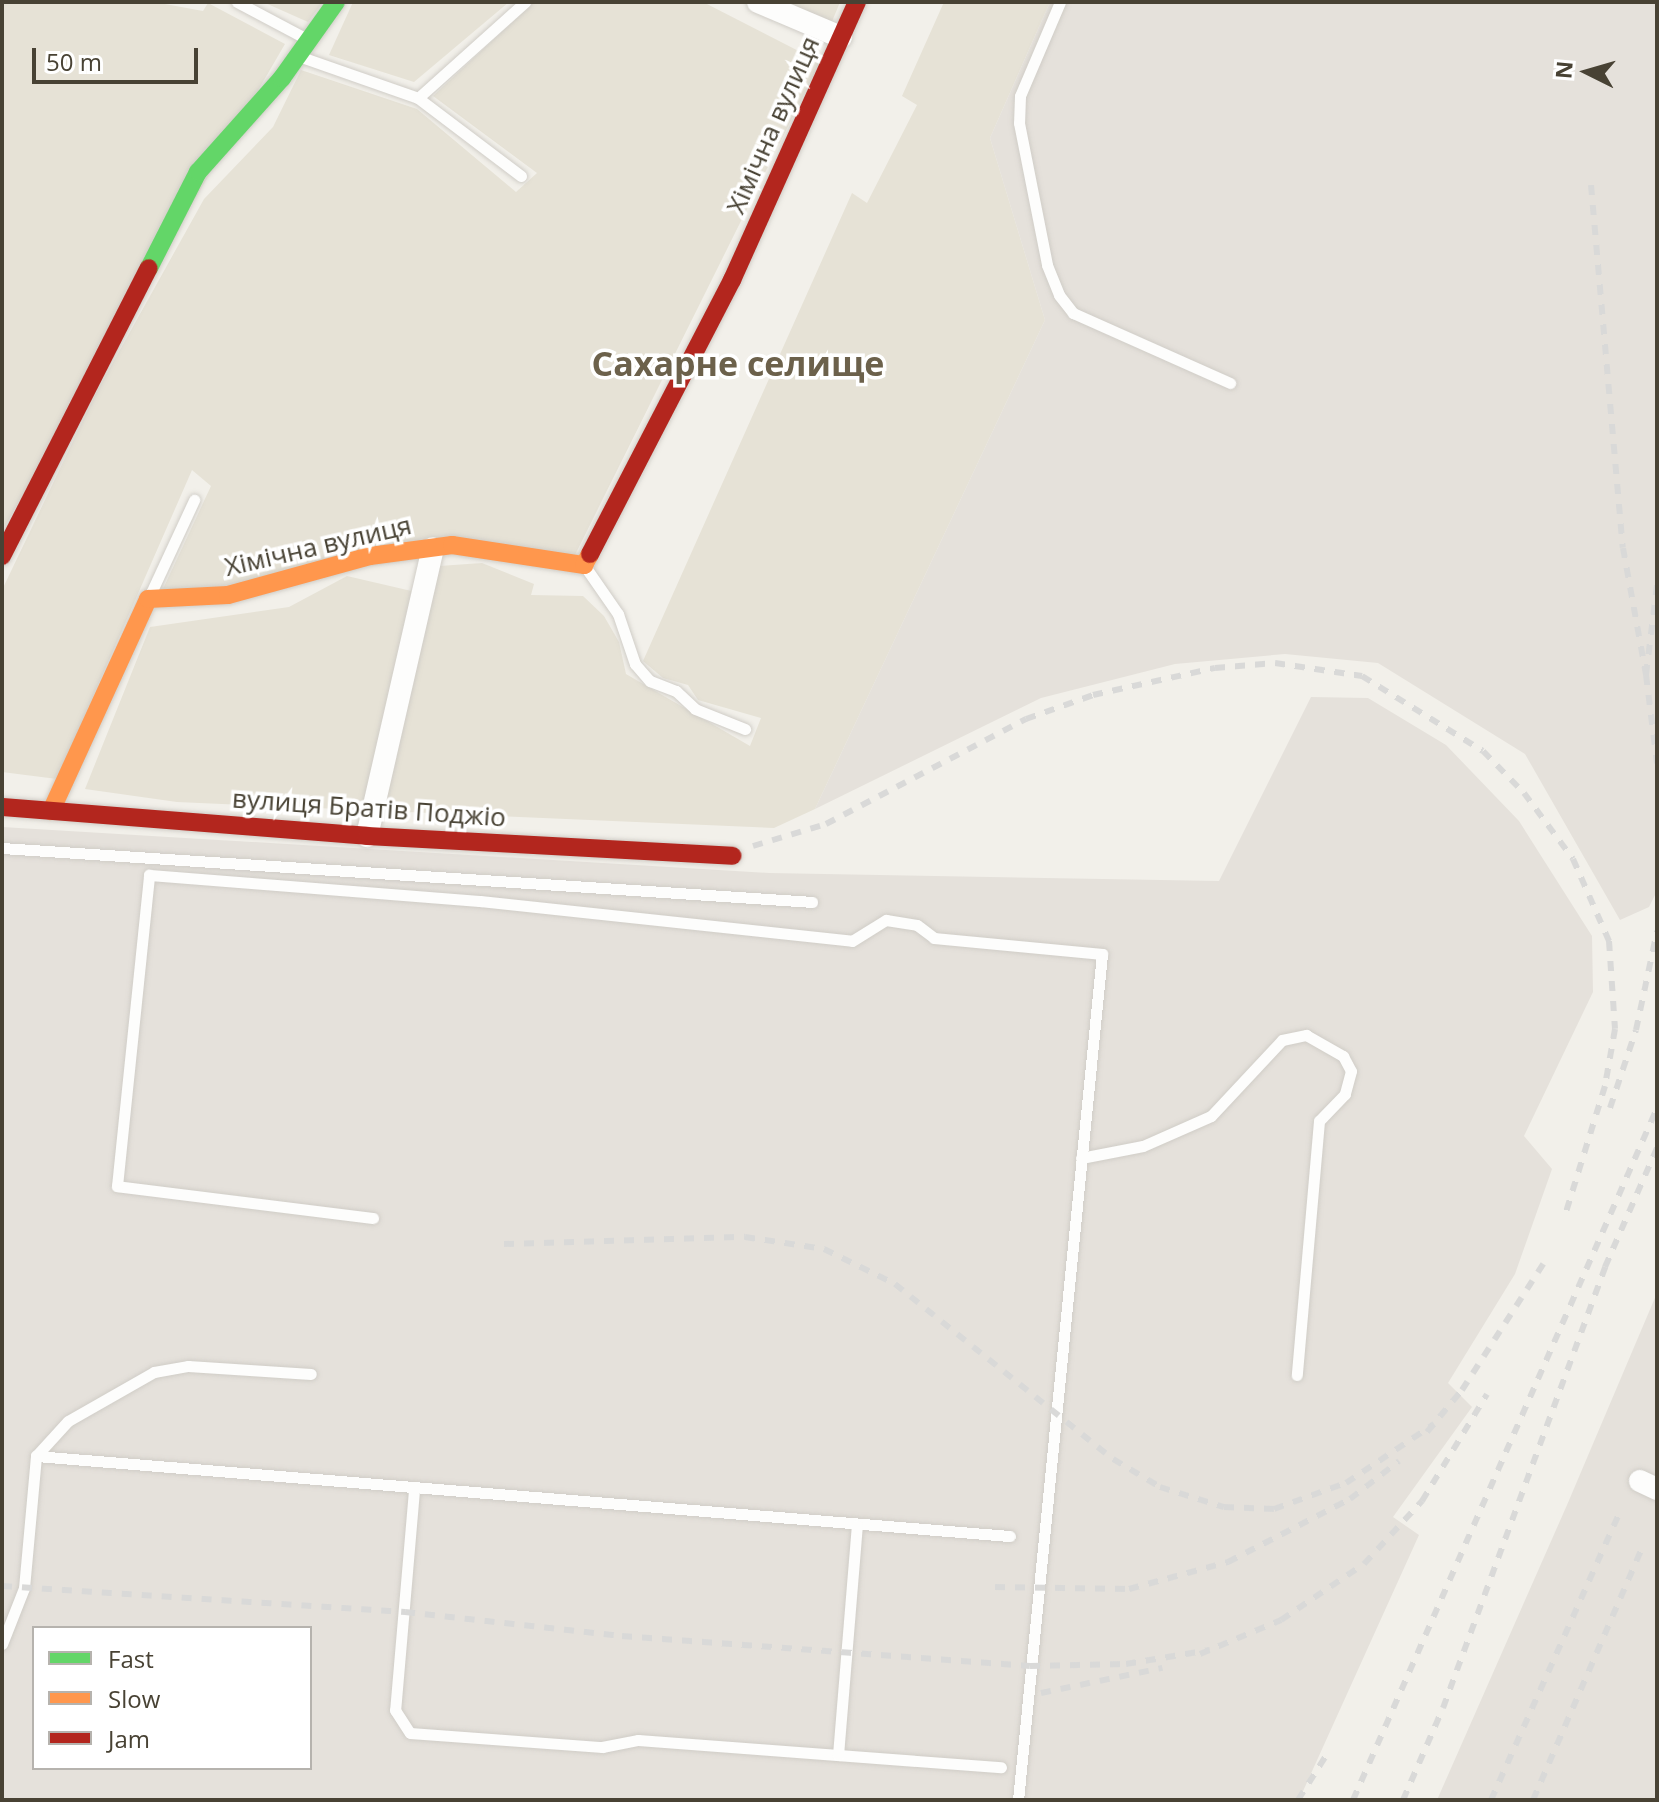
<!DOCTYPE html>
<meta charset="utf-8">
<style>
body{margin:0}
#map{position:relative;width:1659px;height:1802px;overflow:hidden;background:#f2f0ea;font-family:"Open Sans",sans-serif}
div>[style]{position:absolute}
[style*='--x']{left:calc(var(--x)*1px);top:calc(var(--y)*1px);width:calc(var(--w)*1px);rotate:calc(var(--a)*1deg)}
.residential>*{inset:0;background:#e6e2d6}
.industrial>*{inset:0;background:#e5e1db}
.roads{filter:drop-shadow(0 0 2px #d0cdc7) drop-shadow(0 0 2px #d0cdc7)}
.lane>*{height:11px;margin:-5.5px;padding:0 5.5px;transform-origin:5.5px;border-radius:5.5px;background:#fdfdfc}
.street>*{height:22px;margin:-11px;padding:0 11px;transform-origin:11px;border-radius:11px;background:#fdfdfc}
.fast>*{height:18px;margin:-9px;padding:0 9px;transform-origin:9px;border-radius:9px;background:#63d668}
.slow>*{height:18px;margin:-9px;padding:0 9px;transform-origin:9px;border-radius:9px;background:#ff974d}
.jam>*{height:18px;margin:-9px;padding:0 9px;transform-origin:9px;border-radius:9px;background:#b3261e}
.rail>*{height:6px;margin-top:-3px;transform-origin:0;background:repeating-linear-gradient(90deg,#d9d9d8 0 10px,transparent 0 20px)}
span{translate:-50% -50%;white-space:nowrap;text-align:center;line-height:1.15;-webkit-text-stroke:7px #fff;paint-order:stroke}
.street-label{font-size:26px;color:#484234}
.district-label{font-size:34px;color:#6c614b;font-weight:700}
.frame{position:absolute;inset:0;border:4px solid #484234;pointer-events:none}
.legend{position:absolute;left:32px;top:1626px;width:280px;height:144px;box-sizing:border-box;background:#fff;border:2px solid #b6b3ae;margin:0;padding:10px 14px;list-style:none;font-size:24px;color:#484234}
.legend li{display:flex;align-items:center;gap:16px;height:40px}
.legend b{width:40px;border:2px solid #b6b3ae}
.north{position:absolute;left:1547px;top:32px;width:80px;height:80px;-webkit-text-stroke:6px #fff;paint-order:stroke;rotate:275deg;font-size:22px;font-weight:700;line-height:32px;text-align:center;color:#484234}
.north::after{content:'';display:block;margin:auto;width:28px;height:36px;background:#484234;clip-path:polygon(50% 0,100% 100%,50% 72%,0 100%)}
.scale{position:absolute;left:32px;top:48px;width:166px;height:36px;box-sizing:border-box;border:4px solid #484234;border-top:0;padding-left:10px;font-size:24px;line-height:28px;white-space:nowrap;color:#484234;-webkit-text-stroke:6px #fff;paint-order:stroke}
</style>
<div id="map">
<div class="residential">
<div style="clip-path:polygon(2px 2px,154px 2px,203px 11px,208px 3px,285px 44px,2px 531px)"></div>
<div style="clip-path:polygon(263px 2px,323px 2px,308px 22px)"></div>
<div style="clip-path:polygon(353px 2px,509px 2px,414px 82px,329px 55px)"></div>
<div style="clip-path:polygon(534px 2px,703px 2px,820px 62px,573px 559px,506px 546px,189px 593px,162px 591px,211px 486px,192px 470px,57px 779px,2px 772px,2px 590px,96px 393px,204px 199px,273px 127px,301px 70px,417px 109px,516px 192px,537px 173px,433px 96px)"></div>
<div style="clip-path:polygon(788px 2px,840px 2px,831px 24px)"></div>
<div style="clip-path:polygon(944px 2px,1050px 2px,990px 138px,1045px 320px,815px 809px,774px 828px,177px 802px,85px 789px,150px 627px,289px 607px,347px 576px,420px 593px,425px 567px,482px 563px,534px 584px,531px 595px,583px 596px,604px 616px,619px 642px,626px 674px,750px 746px,761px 718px,698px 700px,688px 685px,663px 678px,643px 661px,852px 193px,867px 203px,917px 105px,902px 96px)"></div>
</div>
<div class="industrial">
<div style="clip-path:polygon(1050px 2px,1657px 2px,1657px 891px,1649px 907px,1620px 920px,1525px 754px,1378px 663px,1285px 654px,1175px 664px,1041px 698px,815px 809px,1045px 320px,990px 138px)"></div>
<div style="clip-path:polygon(evenodd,1311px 697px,1368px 698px,1446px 745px,1519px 821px,1592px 936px,1593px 992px,1524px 1136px,1552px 1169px,1515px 1274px,1448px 1383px,1472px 1407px,1393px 1517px,1419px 1535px,1299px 1800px,2px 1800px,2px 827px,769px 873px,1219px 881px,1311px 697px,34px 1628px,310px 1628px,310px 1768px,34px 1768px,34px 1628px)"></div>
<div style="clip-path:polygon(1657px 1293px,1657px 1800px,1437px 1800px,1567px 1505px)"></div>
</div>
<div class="roads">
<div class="lane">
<div style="--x:237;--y:2;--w:77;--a:27.9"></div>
<div style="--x:1060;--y:2;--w:102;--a:113.1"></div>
<div style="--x:1020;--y:96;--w:27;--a:92"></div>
<div style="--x:1019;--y:123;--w:145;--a:78.8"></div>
<div style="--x:1047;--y:265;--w:32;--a:68"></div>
<div style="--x:1059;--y:295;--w:23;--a:52"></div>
<div style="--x:1073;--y:313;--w:172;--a:24"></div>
<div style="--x:301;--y:57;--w:124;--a:19.3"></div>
<div style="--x:521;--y:176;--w:129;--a:-142.9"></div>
<div style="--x:418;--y:98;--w:144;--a:-41.9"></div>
<div style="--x:584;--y:565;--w:60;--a:55.2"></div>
<div style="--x:618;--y:614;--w:53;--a:71.2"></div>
<div style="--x:635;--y:664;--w:23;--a:49"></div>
<div style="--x:650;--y:681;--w:28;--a:21"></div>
<div style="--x:676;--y:691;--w:26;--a:43"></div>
<div style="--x:695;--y:709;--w:54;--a:21.8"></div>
<div style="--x:150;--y:595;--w:105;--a:-65.1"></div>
<div style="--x:2;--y:848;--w:812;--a:3.81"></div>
<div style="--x:1081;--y:1158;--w:63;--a:-11"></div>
<div style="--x:1143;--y:1146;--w:74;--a:-23.8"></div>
<div style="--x:1211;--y:1116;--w:104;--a:-46.9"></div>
<div style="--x:1282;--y:1040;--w:25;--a:-12"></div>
<div style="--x:1306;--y:1035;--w:43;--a:29.6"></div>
<div style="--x:1343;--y:1056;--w:17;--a:62"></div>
<div style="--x:1351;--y:1071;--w:24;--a:105"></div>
<div style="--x:1345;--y:1094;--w:37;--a:134"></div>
<div style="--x:1319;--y:1121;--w:255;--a:95"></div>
<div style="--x:373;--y:1218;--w:258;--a:-172.9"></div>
<div style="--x:117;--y:1186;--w:313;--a:-84.1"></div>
<div style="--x:149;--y:875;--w:332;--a:4.5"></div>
<div style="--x:480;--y:901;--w:374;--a:6.1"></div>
<div style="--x:852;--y:941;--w:40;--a:-32"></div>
<div style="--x:886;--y:920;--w:31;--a:9"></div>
<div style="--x:917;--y:925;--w:21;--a:37"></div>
<div style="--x:934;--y:938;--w:169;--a:5.4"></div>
<div style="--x:1102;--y:954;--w:850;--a:95.67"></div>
<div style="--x:36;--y:1456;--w:977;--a:4.7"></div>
<div style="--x:414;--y:1490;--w:221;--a:94.9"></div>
<div style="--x:395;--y:1710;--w:27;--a:57"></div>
<div style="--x:410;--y:1733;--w:193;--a:4.2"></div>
<div style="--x:602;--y:1747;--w:37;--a:-11"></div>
<div style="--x:638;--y:1740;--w:364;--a:4.3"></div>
<div style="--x:2;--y:1644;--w:60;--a:-68.6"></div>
<div style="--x:24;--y:1588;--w:133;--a:-84.8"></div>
<div style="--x:36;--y:1456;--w:47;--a:-47.6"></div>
<div style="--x:68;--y:1421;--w:99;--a:-29.7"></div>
<div style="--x:154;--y:1372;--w:35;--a:-10"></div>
<div style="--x:188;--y:1366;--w:123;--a:3.7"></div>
<div style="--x:838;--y:1755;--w:230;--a:-85.3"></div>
</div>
<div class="street">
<div style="--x:758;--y:2;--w:90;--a:22.9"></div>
<div style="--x:367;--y:836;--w:295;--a:-77.1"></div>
<div style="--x:1640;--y:1481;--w:19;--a:25"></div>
</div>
<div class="fast">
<div style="--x:149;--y:268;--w:108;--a:-63"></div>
<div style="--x:198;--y:172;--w:126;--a:-48.2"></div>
<div style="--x:282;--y:78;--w:93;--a:-54.6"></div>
</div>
<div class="slow">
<div style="--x:51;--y:811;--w:233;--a:-65.4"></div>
<div style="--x:148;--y:599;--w:80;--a:-2.9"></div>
<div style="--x:228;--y:595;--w:147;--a:-15.4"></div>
<div style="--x:370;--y:556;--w:83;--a:-7.6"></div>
<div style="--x:452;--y:545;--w:134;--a:8.6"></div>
<div style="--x:584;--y:565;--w:13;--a:-61"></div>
</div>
<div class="jam">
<div style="--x:590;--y:554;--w:309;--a:-62.6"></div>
<div style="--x:732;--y:280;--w:305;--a:-65.8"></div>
<div style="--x:2;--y:556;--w:323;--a:-63"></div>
<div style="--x:2;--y:807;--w:366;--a:4.5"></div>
<div style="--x:367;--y:836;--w:366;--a:3.1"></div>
</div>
</div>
<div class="rail">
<div style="--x:1591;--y:185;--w:364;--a:85"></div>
<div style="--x:1623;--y:548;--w:129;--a:79.7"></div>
<div style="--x:1657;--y:585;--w:91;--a:97"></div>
<div style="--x:1646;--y:675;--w:89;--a:82.9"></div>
<div style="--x:753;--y:846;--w:76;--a:-16.8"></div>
<div style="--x:826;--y:824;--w:226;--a:-27.7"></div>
<div style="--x:1026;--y:719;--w:71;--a:-19.7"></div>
<div style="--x:1093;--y:695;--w:125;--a:-12.5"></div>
<div style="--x:1215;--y:668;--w:60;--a:-4.8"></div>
<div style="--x:1275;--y:663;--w:88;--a:8.5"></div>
<div style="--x:1362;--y:676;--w:142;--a:31.8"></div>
<div style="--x:1483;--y:751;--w:59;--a:45.7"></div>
<div style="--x:1524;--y:793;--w:82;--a:53.4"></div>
<div style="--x:1573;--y:859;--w:90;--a:66.3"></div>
<div style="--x:1609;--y:941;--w:88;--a:86.1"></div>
<div style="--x:1615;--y:1029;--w:58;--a:100"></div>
<div style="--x:1605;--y:1086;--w:132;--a:107.2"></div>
<div style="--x:1610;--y:1108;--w:82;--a:-71.6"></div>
<div style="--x:1636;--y:1030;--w:101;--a:-78"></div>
<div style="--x:504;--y:1244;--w:241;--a:-1.7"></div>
<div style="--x:745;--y:1237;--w:80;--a:8.6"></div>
<div style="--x:824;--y:1249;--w:79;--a:26.2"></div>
<div style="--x:895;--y:1284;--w:280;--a:38.8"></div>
<div style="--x:1113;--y:1459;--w:55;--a:30.8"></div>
<div style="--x:1160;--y:1487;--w:67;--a:17.4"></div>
<div style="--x:1224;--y:1507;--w:50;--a:2.3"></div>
<div style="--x:1274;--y:1509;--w:77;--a:-19.9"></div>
<div style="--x:1346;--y:1483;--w:106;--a:-33.8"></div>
<div style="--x:1427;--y:1432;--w:55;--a:-50.2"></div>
<div style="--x:1462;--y:1390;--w:153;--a:-57.2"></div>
<div style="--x:2;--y:1586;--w:404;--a:3.7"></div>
<div style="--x:405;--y:1612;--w:218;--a:6.3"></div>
<div style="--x:622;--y:1636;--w:409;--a:4.2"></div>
<div style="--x:1030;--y:1666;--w:96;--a:-1.2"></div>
<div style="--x:1126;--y:1664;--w:85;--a:-9.5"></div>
<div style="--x:995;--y:1587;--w:134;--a:0.9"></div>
<div style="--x:1129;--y:1589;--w:103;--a:-15.3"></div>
<div style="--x:1228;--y:1562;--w:137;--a:-27.3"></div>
<div style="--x:1350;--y:1499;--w:62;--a:-37.8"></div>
<div style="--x:1200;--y:1654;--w:88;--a:-22.8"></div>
<div style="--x:1281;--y:1620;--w:100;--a:-34"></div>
<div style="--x:1364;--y:1564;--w:86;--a:-47.4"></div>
<div style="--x:1422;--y:1501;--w:125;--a:-58.7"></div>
<div style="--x:1041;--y:1693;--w:124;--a:-11.7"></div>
<div style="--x:1298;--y:1800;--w:58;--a:-57.7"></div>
<div style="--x:1353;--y:1800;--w:756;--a:-66.28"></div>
<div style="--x:1403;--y:1800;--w:100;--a:-66.5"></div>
<div style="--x:1443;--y:1708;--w:470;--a:-69.8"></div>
<div style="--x:1605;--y:1267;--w:130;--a:-66.4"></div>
<div style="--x:1491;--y:1800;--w:311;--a:-65.9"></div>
<div style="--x:1533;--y:1800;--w:272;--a:-66.6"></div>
</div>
<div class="street-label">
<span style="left:773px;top:125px;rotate:-66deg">Хімічна вулиця</span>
<span style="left:318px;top:546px;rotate:-13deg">Хімічна вулиця</span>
<span style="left:369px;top:808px;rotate:4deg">вулиця Братів Поджіо</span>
</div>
<div class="district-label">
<span style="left:738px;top:364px">Сахарне селище</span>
</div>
<div class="frame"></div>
<ul class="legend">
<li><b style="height:10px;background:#63d668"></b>Fast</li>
<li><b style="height:10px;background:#ff974d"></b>Slow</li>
<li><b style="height:10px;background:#b3261e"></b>Jam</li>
</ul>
<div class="north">N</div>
<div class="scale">50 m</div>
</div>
